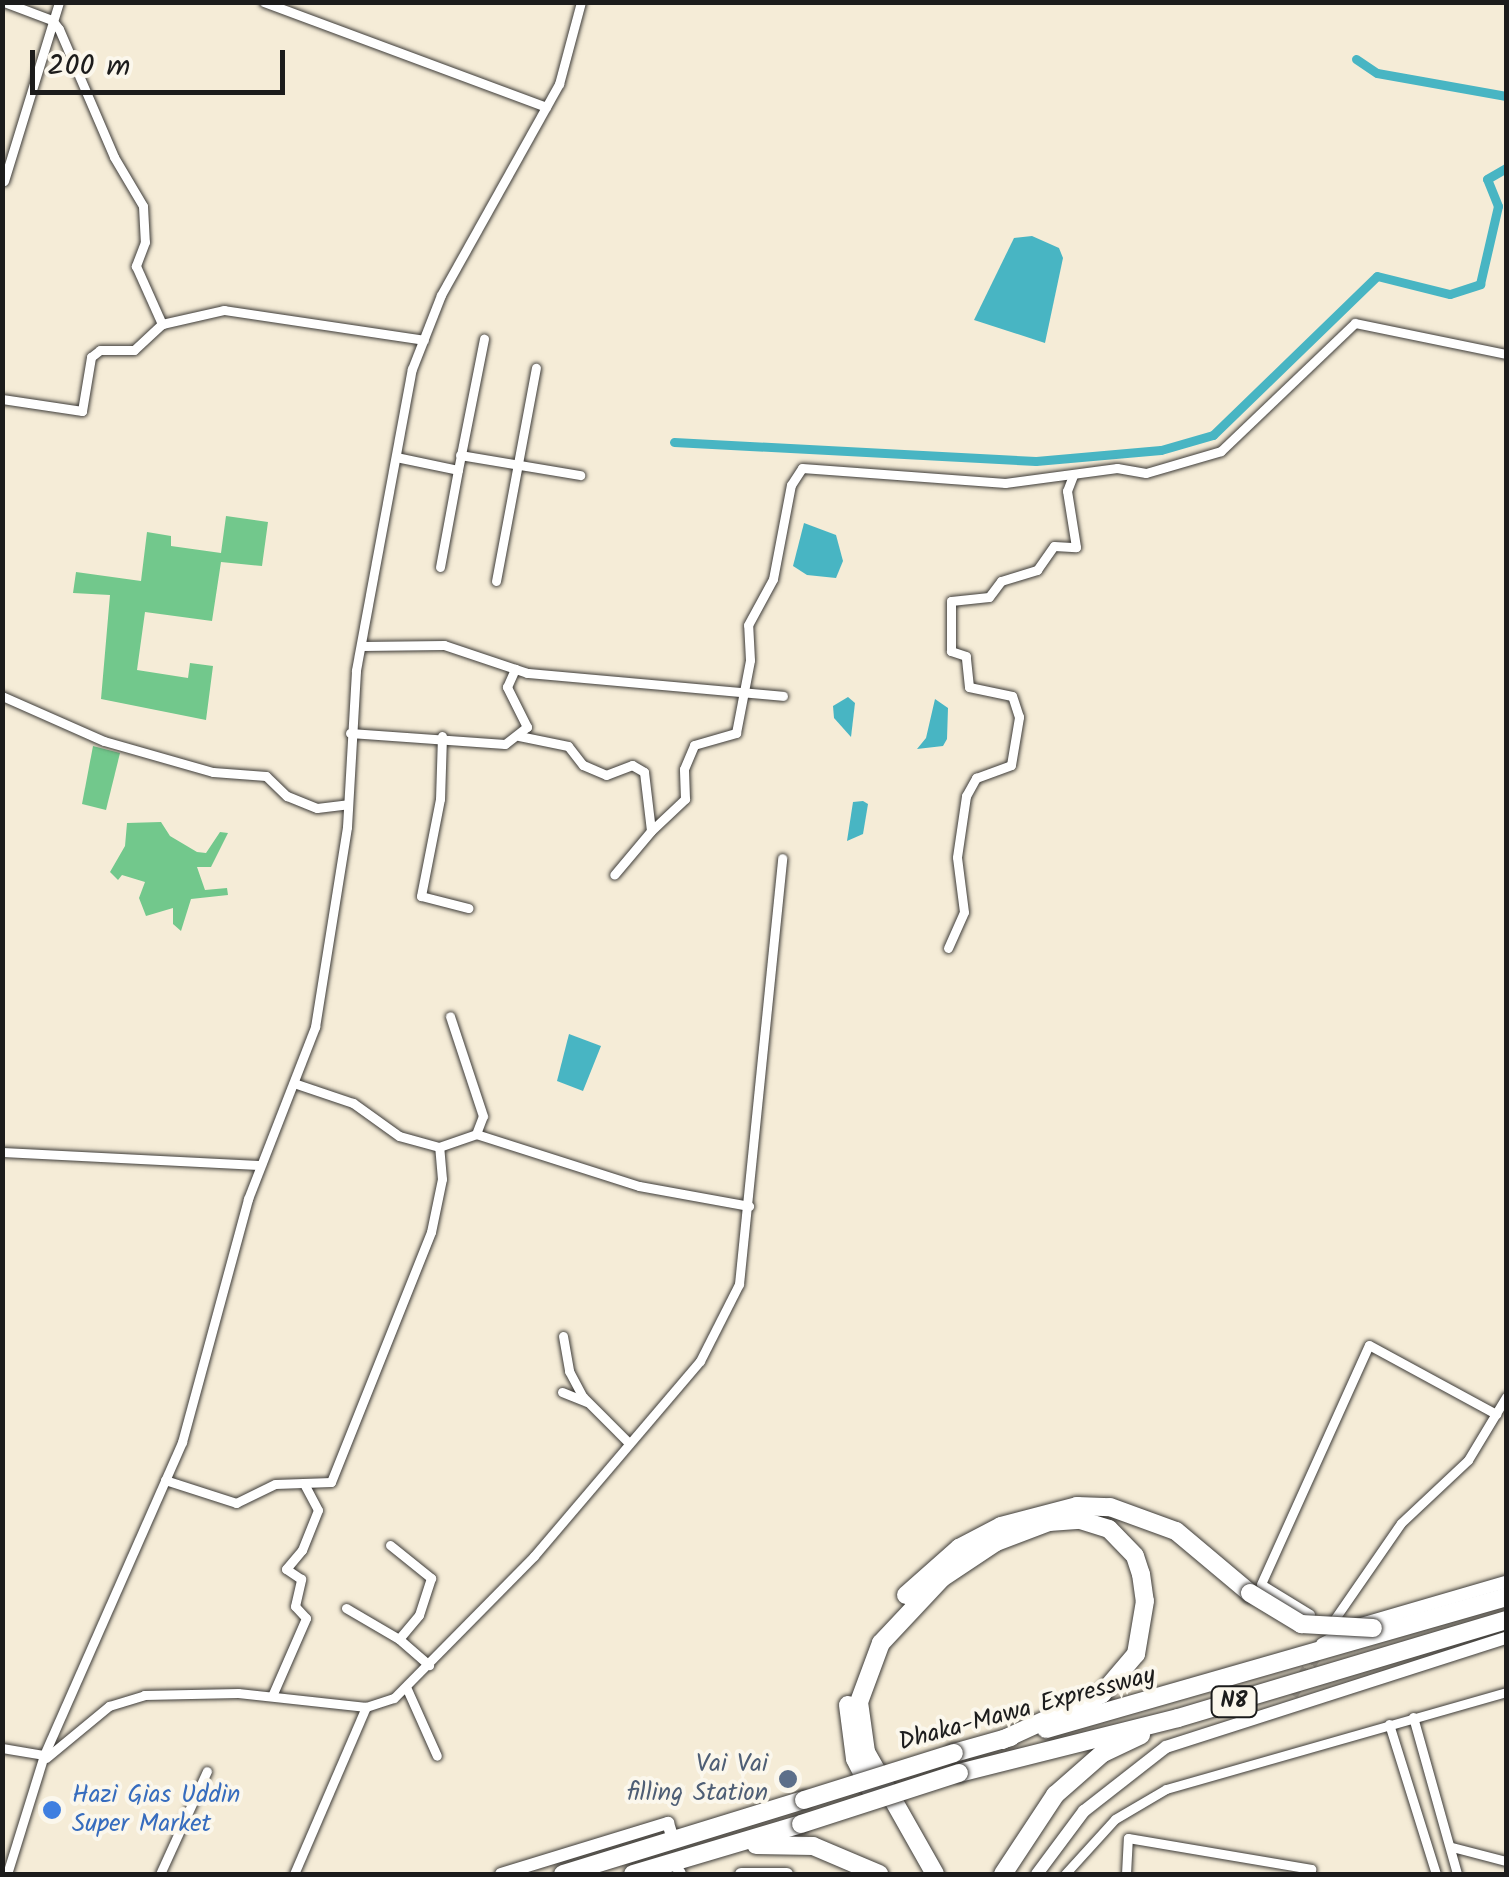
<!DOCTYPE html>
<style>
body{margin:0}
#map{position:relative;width:1509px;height:1877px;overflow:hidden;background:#f5ecd7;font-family:Kalam,sans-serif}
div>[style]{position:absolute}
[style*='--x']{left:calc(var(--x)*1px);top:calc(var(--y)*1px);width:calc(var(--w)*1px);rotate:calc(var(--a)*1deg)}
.green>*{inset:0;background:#72c88c}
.water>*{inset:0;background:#48b5c3}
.canal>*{height:9px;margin:-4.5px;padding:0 4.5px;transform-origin:4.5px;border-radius:4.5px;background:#48b5c3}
.secondary-tunnel>*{height:12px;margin-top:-6px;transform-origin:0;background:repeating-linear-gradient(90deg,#cac2b2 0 12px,transparent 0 18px)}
.roads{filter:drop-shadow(0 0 2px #3d3b38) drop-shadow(0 0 2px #3d3b38)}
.street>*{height:9px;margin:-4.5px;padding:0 4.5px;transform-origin:4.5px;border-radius:4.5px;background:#fff}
.secondary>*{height:12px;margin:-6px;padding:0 6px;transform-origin:6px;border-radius:6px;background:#fff}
.highway>*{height:18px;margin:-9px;padding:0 9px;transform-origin:9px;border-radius:9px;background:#fff}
.bridges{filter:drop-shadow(0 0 2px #3d3b38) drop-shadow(0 0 2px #3d3b38)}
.highway-bridge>*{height:18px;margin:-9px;padding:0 9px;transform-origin:9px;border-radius:9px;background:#fff}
.dots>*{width:28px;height:28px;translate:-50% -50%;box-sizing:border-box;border:5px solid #fbf7ec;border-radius:50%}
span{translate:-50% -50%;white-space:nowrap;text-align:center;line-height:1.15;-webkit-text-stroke:8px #fbf7ec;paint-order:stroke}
.shield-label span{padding:2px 8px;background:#fbf7ec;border:2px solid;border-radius:8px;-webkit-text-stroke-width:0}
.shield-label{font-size:22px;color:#1c1c1c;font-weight:700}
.street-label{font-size:25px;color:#1c1c1c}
.service-label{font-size:25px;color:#4e5e75}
.right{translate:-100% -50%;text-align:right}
.shop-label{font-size:25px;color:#366cbe}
.left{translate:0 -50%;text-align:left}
.frame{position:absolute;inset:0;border:5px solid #1c1c1c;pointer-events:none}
.scale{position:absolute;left:30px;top:50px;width:255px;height:45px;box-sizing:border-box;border:5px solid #1c1c1c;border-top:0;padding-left:12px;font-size:30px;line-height:35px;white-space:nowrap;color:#1c1c1c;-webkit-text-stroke:8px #fbf7ec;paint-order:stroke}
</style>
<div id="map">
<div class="green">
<div style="clip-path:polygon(226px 516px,268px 522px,262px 566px,221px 562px,212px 621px,145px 612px,137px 670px,188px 678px,190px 663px,213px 666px,206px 720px,101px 699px,110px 595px,73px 593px,76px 572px,141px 581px,147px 532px,171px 536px,171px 546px,221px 553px)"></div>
<div style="clip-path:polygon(93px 746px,120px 753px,106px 810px,82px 804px)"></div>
<div style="clip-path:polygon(161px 822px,170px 836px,197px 852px,206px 853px,220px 832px,228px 833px,211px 867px,197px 867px,205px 890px,227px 888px,228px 895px,191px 899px,181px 931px,173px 924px,173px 908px,146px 916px,139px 898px,145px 882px,122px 875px,118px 880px,110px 872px,125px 846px,127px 823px)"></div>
</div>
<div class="water">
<div style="clip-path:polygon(1032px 236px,1059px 248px,1063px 258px,1045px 343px,974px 320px,1014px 238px)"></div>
<div style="clip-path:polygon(804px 523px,836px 535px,843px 561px,836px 578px,807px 575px,793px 566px)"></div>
<div style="clip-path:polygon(848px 697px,855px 703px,851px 737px,834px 718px,833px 706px)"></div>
<div style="clip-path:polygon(935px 699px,948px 708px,947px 739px,943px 746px,917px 749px,926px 738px)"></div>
<div style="clip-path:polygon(863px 801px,868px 804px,863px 834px,847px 841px,853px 802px)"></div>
<div style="clip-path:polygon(569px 1034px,601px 1046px,583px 1091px,557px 1081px)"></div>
</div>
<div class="canal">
<div style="--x:1356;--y:59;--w:25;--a:34"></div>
<div style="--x:1377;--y:73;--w:131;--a:10.1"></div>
<div style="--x:674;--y:442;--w:362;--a:3"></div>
<div style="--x:1036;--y:461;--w:125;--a:-5"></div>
<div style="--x:1161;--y:450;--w:54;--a:-16.1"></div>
<div style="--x:1213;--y:435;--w:228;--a:-44.1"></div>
<div style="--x:1377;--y:276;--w:75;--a:13.9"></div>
<div style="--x:1450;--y:294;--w:32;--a:-18"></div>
<div style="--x:1480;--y:284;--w:80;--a:-77"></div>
<div style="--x:1498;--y:206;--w:29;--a:-112"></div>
<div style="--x:1487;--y:179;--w:22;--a:-30"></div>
</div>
<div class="secondary-tunnel">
<div style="--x:1292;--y:1695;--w:52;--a:-59"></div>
</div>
<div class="roads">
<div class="street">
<div style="--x:4;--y:2;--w:51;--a:20.6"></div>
<div style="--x:52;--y:20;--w:11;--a:52"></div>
<div style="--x:59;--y:29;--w:139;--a:66.7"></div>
<div style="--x:114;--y:157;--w:57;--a:59.4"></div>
<div style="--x:143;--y:206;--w:36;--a:87"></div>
<div style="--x:145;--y:242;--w:26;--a:111"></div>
<div style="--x:136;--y:266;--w:64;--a:65.9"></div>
<div style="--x:264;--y:2;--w:301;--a:20.4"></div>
<div style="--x:4;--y:181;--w:187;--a:-72.9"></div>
<div style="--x:2;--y:399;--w:81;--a:8.5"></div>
<div style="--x:82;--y:411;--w:55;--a:-80.5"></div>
<div style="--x:91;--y:357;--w:11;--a:-38"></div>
<div style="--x:100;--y:350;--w:34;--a:0"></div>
<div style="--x:134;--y:350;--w:38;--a:-43"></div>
<div style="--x:162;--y:324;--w:64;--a:-12.7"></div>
<div style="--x:224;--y:310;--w:202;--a:8.5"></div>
<div style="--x:460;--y:455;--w:122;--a:9.5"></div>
<div style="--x:396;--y:457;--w:63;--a:11.8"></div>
<div style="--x:458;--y:470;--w:134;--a:-78.8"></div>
<div style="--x:440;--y:567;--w:99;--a:-79.5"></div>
<div style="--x:496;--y:581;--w:217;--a:-79.4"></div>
<div style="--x:362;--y:646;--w:82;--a:-0.7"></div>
<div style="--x:444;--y:645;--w:88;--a:18.6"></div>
<div style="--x:527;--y:673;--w:257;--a:5.1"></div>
<div style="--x:2;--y:696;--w:111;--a:23.8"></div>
<div style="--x:104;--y:741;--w:113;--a:15.9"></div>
<div style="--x:213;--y:772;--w:53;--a:4.3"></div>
<div style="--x:266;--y:776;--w:29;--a:44"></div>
<div style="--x:287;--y:796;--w:32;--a:22"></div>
<div style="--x:317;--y:808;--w:31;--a:-7"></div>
<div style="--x:350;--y:733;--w:155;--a:4.1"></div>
<div style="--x:505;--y:744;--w:28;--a:-38"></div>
<div style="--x:527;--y:727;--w:45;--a:-116.6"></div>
<div style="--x:507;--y:687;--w:20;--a:-66"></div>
<div style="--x:442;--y:736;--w:63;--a:91.8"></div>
<div style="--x:440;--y:799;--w:99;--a:101.1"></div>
<div style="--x:421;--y:896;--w:49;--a:14.3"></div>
<div style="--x:519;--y:736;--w:50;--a:11.5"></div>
<div style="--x:568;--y:746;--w:24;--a:52"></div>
<div style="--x:583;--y:765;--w:25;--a:23"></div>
<div style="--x:606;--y:775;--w:28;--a:-21"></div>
<div style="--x:632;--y:765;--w:14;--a:30"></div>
<div style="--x:644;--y:772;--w:59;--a:83.2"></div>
<div style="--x:651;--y:831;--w:57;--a:130.1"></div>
<div style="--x:651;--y:831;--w:47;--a:-43.3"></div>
<div style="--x:685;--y:799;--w:30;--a:-92"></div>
<div style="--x:684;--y:769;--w:26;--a:-67"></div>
<div style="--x:694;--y:745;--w:44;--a:-15.9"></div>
<div style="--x:736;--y:733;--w:74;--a:-79.1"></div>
<div style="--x:750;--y:660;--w:35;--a:-93"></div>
<div style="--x:748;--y:625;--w:52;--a:-61.5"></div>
<div style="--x:773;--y:579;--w:96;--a:-79.2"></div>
<div style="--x:791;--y:485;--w:20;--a:-57"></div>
<div style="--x:802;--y:468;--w:204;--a:4.2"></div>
<div style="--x:1005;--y:483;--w:113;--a:-7.6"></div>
<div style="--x:1117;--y:468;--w:29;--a:10"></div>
<div style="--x:1146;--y:473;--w:78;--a:-16.3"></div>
<div style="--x:1221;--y:451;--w:185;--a:-43.7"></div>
<div style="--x:1355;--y:323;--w:154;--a:11.6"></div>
<div style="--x:948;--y:948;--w:39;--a:-66"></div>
<div style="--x:964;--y:912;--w:55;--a:-97.3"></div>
<div style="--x:957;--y:857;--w:62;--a:-81.6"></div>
<div style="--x:966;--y:796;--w:21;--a:-61"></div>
<div style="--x:976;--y:778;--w:37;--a:-20"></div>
<div style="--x:1011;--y:765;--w:49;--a:-80.5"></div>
<div style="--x:1019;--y:717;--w:22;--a:-108"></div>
<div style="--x:1012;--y:696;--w:44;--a:-168.2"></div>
<div style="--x:969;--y:687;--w:31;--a:-96"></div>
<div style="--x:966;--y:656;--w:16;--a:-162"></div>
<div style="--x:951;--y:651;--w:50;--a:-90"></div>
<div style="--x:951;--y:601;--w:38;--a:-6"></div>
<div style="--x:989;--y:597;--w:20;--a:-53"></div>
<div style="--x:1001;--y:581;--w:38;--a:-17"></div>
<div style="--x:1037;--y:570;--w:29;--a:-55"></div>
<div style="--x:1054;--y:546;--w:22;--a:3"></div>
<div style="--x:1076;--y:547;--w:57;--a:-99.1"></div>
<div style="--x:1067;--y:491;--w:17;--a:-69"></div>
<div style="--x:476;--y:1134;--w:171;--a:17.7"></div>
<div style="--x:639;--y:1186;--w:112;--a:10.3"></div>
<div style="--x:439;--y:1147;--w:39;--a:-19"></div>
<div style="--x:476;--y:1134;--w:19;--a:-69"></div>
<div style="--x:483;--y:1116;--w:105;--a:-108.3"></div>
<div style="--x:2;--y:1152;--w:257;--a:2.9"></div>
<div style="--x:563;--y:1336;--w:36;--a:80"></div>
<div style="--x:569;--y:1371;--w:30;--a:62"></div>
<div style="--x:583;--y:1397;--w:65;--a:45"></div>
<div style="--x:562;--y:1392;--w:27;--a:22"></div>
<div style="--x:165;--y:1480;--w:75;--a:17.9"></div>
<div style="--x:236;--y:1503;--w:43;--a:-26"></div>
<div style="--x:275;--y:1484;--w:56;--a:-2"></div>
<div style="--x:331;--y:1482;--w:269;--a:-68.2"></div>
<div style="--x:431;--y:1232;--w:54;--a:-78.3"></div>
<div style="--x:442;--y:1179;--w:32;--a:-95"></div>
<div style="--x:439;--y:1147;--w:41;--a:-164.6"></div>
<div style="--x:399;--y:1136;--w:57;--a:-144.3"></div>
<div style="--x:353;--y:1103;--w:62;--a:-161.3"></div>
<div style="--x:390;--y:1545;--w:53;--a:38.8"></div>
<div style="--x:431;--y:1578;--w:39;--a:108"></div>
<div style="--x:419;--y:1615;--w:31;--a:130"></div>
<div style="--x:399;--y:1639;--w:40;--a:41"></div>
<div style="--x:346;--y:1608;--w:61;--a:30.3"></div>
<div style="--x:1310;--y:1614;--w:57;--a:-148.5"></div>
<div style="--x:1261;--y:1584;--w:262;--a:-65.7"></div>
<div style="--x:1369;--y:1345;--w:145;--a:28.5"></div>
<div style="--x:1329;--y:1627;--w:126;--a:-55.3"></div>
<div style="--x:1401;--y:1523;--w:92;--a:-43.2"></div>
<div style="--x:1468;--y:1460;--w:74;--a:-58.9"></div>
<div style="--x:407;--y:1689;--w:73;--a:65.9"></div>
<div style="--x:272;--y:1696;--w:85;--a:-66.4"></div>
<div style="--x:306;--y:1618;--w:16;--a:-133"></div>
<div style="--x:295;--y:1606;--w:28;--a:-77"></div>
<div style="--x:301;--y:1579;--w:18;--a:-146"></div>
<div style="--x:286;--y:1569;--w:25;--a:-50"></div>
<div style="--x:302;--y:1550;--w:43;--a:-68.2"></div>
<div style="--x:318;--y:1510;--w:27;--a:-118"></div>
<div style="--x:1413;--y:1717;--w:163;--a:74.3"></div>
<div style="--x:1389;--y:1724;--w:157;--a:72.6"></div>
<div style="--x:2;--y:1748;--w:43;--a:9.5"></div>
<div style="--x:46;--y:1758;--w:82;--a:-39.5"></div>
<div style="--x:109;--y:1706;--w:37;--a:-17"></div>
<div style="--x:144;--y:1695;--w:94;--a:-1.2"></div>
<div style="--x:238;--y:1693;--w:129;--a:6.2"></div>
<div style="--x:366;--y:1707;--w:29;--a:-18"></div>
<div style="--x:394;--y:1698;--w:199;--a:-45.4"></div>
<div style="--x:534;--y:1556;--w:256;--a:-49.6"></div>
<div style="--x:700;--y:1361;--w:86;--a:-63.1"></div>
<div style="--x:739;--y:1284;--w:428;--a:-84.2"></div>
<div style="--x:1452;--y:1847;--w:56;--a:14.5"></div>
<div style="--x:7;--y:1874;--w:125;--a:-72.7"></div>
<div style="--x:44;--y:1755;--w:342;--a:-66.2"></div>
<div style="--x:182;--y:1442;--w:252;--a:-74.8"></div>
<div style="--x:248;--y:1199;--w:185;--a:-68.7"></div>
<div style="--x:315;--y:1027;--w:203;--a:-80.9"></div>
<div style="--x:347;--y:827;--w:157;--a:-86.7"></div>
<div style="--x:356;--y:670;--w:306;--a:-79.5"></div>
<div style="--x:412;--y:369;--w:79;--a:-68.6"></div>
<div style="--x:441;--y:295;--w:242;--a:-60.8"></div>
<div style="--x:559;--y:84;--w:85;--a:-75"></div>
<div style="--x:160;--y:1874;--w:113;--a:-65.5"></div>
<div style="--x:294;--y:1874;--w:182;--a:-66.7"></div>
<div style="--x:1065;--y:1874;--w:74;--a:-47.7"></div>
<div style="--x:1115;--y:1819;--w:59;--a:-30.5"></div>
<div style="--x:1166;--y:1789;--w:354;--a:-15.9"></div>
<div style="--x:1126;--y:1874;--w:36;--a:-87"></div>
<div style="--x:1128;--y:1838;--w:186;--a:9.6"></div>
<div style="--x:1311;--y:1869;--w:5;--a:101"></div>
</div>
<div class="secondary">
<div style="--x:1322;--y:1644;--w:44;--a:-27.1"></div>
<div style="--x:1361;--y:1624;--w:151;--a:-16.2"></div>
<div style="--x:679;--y:1872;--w:2;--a:63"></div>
<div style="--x:501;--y:1874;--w:175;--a:-17"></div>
<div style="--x:668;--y:1823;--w:10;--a:73"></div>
<div style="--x:741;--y:1874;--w:46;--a:0"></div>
<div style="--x:1037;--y:1874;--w:79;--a:-53.3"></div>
<div style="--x:1084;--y:1811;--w:104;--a:-38"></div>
<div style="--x:1166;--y:1747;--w:357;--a:-17.8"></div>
</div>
<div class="highway">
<div style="--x:906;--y:1595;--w:71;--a:-41.6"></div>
<div style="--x:959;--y:1548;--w:47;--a:-27.6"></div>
<div style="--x:1001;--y:1526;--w:79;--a:-14.7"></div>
<div style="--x:1077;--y:1506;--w:33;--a:2"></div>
<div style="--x:1110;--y:1507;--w:70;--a:20"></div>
<div style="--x:1176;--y:1531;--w:97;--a:40"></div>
<div style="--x:848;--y:1705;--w:54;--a:82.6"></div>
<div style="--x:855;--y:1759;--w:39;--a:63"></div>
<div style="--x:1046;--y:1729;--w:479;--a:-16"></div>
<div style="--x:954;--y:1753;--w:59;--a:-15.7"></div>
<div style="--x:959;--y:1773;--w:226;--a:-14.1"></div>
<div style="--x:1178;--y:1718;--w:342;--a:-16.6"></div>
<div style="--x:756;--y:1845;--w:57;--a:1"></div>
<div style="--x:813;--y:1846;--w:72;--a:23"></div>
<div style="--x:563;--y:1874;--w:252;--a:-17.1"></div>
<div style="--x:633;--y:1874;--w:175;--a:-16.6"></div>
<div style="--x:935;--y:1874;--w:140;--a:-119.5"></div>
<div style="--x:866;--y:1752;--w:50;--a:-98"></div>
<div style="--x:859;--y:1702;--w:63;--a:-69.6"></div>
<div style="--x:881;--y:1643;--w:89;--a:-46.8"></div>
<div style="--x:942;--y:1578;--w:65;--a:-33.7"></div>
<div style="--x:996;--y:1542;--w:57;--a:-20.7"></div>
<div style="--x:1049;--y:1522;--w:31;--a:-4"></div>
<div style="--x:1080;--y:1520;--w:30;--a:17"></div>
<div style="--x:1109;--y:1529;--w:37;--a:46"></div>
<div style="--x:1135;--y:1556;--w:19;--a:72"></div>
<div style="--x:1141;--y:1574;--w:27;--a:82"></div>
<div style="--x:1145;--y:1601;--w:54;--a:99.6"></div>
<div style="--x:1136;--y:1654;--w:52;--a:130.4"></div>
<div style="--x:1102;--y:1694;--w:110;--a:155.3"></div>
<div style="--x:1003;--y:1874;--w:95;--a:-56.6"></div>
<div style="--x:1055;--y:1795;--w:64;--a:-41.2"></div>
<div style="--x:1103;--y:1753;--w:42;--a:-25.3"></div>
</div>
</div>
<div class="bridges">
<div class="highway-bridge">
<div style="--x:1250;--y:1593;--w:60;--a:31.3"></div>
<div style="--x:1301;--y:1624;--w:72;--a:3.2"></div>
<div style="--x:804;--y:1800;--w:157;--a:-17.4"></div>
<div style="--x:801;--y:1824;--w:166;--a:-17.9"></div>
</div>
</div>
<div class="dots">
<div style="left:788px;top:1779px;background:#5c6f8a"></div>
<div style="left:52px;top:1810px;background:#3f7fe0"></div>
</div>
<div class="shield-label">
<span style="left:1234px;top:1702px">N8</span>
</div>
<div class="street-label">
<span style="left:1027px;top:1709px;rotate:-15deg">Dhaka-Mawa Expressway</span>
</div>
<div class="service-label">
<span class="right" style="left:768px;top:1779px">Vai Vai<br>filling Station</span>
</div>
<div class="shop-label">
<span class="left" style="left:72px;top:1810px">Hazi Gias Uddin<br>Super Market</span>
</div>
<div class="frame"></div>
<div class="scale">200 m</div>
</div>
